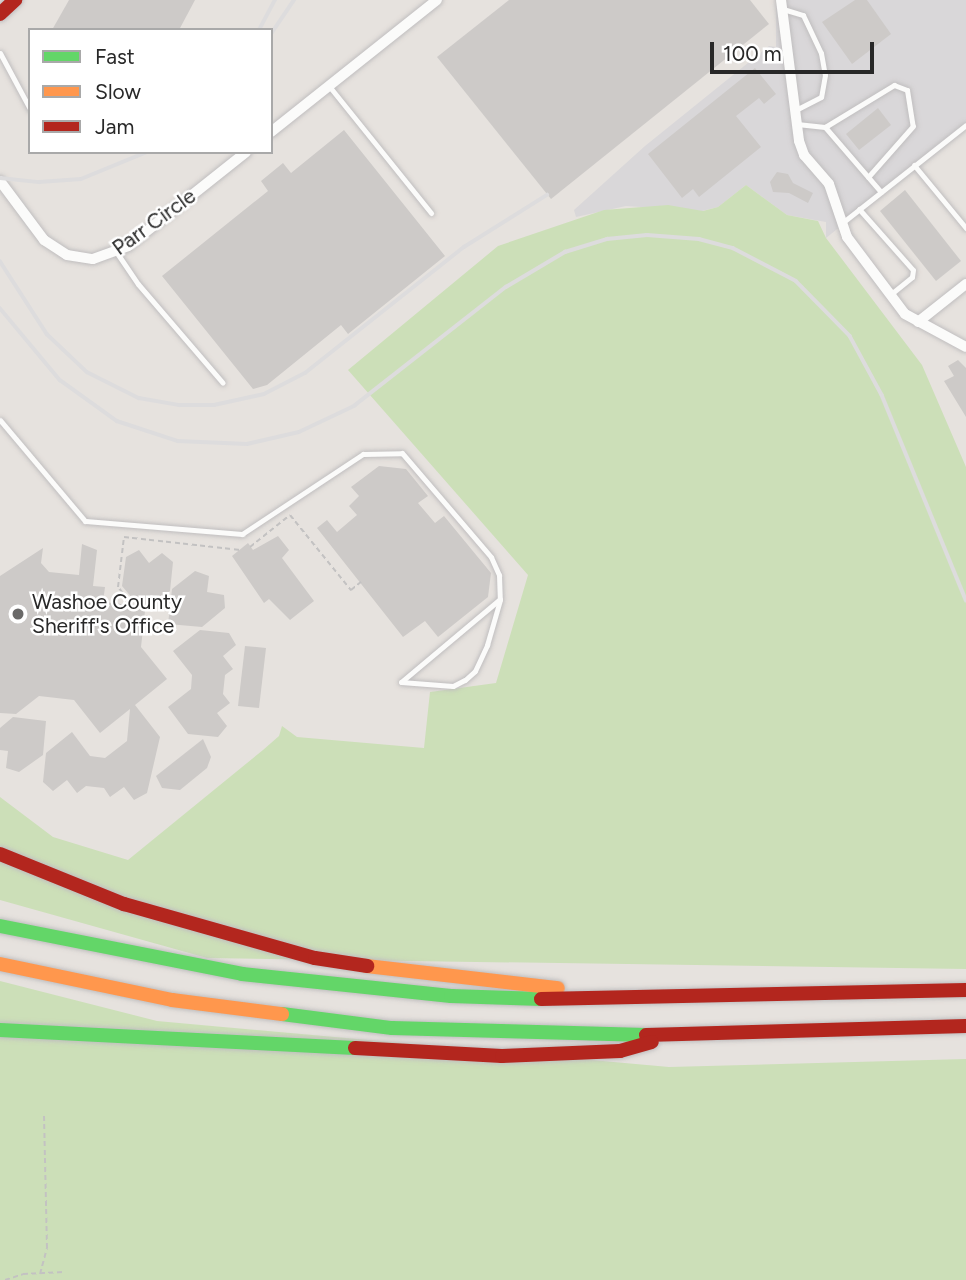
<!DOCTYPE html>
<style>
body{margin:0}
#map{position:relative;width:966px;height:1280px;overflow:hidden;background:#e6e2de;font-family:Figtree,sans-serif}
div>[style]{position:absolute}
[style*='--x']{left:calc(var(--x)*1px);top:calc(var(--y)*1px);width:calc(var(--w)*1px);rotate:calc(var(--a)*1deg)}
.industrial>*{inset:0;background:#d9d7d9}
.green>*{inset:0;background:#ccdfb8}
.building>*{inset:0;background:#cdcac8}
.path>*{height:2px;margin-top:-1px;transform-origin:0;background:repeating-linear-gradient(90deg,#c3c2c2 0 5px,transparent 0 8.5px)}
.roads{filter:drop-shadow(0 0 2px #c0bebf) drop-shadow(0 0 2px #c0bebf)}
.lane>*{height:5px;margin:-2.5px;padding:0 2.5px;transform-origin:2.5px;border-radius:2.5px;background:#fbfbfa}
.street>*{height:10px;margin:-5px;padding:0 5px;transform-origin:5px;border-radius:5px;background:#fbfbfa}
.fast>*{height:14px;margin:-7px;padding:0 7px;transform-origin:7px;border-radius:7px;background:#63d668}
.slow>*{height:14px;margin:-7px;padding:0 7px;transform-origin:7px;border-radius:7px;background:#ff974d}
.jam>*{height:14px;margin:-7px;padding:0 7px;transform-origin:7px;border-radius:7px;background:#b3261e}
.rail>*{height:3.5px;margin:-1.75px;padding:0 1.75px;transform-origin:1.75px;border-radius:1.75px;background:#dddcdd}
.dots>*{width:19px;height:19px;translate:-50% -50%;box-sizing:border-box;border:4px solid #fff;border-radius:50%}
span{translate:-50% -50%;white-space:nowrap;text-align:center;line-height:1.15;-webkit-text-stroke:5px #fff;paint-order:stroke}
.street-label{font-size:21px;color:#282828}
.poi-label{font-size:21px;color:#282828}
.left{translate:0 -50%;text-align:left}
.legend{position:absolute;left:28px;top:28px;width:245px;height:126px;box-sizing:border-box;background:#fff;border:2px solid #a9a9a9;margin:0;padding:9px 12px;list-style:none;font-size:21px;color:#282828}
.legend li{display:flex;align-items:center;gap:14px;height:35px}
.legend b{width:35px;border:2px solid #a9a9a9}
.scale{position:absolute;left:710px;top:42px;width:164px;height:32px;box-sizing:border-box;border:4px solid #282828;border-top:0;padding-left:9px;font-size:21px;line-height:24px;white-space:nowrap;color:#282828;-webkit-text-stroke:5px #fff;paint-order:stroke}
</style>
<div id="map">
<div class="industrial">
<div style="clip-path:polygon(776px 0,966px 0,966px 126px,826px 238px,826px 222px,787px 215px,746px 185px,718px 207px,702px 211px,626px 206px,576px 217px,574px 210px,645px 146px,769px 46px,776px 47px)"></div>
</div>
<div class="green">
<div style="clip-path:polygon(746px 185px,787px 215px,818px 221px,826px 238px,922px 365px,966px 467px,966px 969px,207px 958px,0 900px,0 797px,53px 837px,128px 860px,263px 750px,279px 736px,282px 726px,297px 737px,424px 748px,430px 692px,496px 683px,528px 575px,348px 370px,498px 246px,604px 210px,668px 205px,703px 211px,718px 207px)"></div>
<div style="clip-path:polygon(0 981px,157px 1021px,669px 1067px,966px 1059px,966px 1280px,0 1280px)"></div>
</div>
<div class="building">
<div style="clip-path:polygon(69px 0,195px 0,179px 30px,52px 30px)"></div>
<div style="clip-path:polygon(509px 0,750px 0,769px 24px,551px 199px,437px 57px)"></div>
<div style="clip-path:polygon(855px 0,867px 0,891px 34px,852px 64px,822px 22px)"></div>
<div style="clip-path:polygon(755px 68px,776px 94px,764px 104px,759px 98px,736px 116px,761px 147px,699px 197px,693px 189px,682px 198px,648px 154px)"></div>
<div style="clip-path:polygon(878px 108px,891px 125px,859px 150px,846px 134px)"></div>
<div style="clip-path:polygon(344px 130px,445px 256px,348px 334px,341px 325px,267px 385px,253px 389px,162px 276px,268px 191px,261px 181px,283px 163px,291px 173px)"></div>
<div style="clip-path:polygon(777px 172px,788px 174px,793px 183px,813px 193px,808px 203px,789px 193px,773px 192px,770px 182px)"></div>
<div style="clip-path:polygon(905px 190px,961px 261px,936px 281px,880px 211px)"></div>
<div style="clip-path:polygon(958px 360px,966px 368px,966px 417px,944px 381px,954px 376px,948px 366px)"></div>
<div style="clip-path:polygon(379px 466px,406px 469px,428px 496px,418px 503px,435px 523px,444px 516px,491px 573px,488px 597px,438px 637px,425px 621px,403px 637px,317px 528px,327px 520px,337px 532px,357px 515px,349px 506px,359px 496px,351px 487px)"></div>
<div style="clip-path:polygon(278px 536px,289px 550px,282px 558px,314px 601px,290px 620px,269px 599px,264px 603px,232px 556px,248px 543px,253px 550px)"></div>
<div style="clip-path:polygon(82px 544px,97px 550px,93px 586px,105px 587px,103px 602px,139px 606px,122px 586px,126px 557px,139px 550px,149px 563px,162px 553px,173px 562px,170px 591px,145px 611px,141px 647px,167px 679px,135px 705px,160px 737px,147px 793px,134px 800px,124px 787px,110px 797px,104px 788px,86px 786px,77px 793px,67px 780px,53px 791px,43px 782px,46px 753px,72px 732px,90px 756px,105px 758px,127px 741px,130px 709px,100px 733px,74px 700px,39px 696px,16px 714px,0 713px,0 576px,43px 548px,41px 563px,49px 572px,79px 575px)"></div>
<div style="clip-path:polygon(195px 571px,209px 576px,207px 592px,224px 595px,225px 608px,202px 627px,168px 624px,172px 589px)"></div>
<div style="clip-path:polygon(200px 630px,229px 633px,236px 645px,223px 656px,233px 669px,225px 675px,223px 694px,230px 703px,217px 713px,227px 726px,218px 737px,188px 734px,168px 707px,191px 689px,192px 675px,173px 651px)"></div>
<div style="clip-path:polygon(245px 646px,266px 648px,259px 708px,238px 706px)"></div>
<div style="clip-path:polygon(13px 717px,46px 721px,43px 755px,19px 772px,6px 768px,8px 751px,0 750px,0 728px)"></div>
<div style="clip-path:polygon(203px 739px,211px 757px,207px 768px,180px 790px,162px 788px,156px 776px)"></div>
</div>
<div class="path">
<div style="--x:250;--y:547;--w:51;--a:-38.7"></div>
<div style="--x:290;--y:515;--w:97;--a:50.9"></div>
<div style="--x:351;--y:590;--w:13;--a:-39"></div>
<div style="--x:133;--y:606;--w:24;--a:-128"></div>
<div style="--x:118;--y:587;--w:50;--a:-83.2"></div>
<div style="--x:124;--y:537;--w:117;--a:6.4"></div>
<div style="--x:40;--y:1274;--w:27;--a:-75"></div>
<div style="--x:47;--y:1248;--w:136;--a:-91.3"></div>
<div style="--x:5;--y:1280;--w:19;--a:-18"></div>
<div style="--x:23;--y:1274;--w:41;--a:-2.8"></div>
</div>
<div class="roads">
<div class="lane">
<div style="--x:783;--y:9;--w:21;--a:17"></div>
<div style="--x:803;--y:15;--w:42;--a:64.7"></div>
<div style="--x:821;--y:53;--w:22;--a:80"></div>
<div style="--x:825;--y:75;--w:22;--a:100"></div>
<div style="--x:821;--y:97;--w:29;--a:153"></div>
<div style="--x:0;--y:53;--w:64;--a:61.8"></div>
<div style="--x:329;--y:86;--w:163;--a:51.2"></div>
<div style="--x:797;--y:124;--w:28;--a:6"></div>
<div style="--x:825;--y:127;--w:86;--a:49.3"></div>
<div style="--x:825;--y:127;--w:81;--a:-31.3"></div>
<div style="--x:894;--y:85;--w:14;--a:21"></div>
<div style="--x:907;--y:90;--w:36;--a:81"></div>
<div style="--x:913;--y:126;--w:68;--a:131.4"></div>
<div style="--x:914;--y:165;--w:82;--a:50.5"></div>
<div style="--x:859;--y:209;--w:81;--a:48.5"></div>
<div style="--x:913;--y:270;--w:7;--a:98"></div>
<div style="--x:912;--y:277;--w:27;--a:141"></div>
<div style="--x:842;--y:223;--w:158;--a:-38.3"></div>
<div style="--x:117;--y:253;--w:37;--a:56"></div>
<div style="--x:138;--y:284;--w:130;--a:49.4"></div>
<div style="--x:0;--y:420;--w:132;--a:49.9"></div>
<div style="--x:85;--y:521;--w:158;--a:4.7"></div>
<div style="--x:242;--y:534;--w:145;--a:-33.5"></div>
<div style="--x:363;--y:454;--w:39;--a:-1"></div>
<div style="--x:402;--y:453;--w:137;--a:49.4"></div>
<div style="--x:491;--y:557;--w:20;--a:66"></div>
<div style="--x:499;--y:575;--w:24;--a:88"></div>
<div style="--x:500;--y:599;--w:129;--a:140"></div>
<div style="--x:401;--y:682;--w:52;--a:4.4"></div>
<div style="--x:453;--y:686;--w:13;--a:-27"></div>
<div style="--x:465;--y:680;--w:13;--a:-42"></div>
<div style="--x:475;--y:671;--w:29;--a:-65"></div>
<div style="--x:487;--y:645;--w:47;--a:-73.9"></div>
</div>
<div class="street">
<div style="--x:781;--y:0;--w:142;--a:82.7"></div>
<div style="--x:799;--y:141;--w:15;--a:70"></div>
<div style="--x:804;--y:155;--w:38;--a:49"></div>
<div style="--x:829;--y:184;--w:56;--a:71.2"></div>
<div style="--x:847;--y:237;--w:96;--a:53"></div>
<div style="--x:905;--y:314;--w:69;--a:28.4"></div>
<div style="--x:271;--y:132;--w:212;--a:-38.5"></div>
<div style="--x:0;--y:181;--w:74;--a:53.3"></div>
<div style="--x:44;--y:240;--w:27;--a:33"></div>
<div style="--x:67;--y:255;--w:26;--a:9"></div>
<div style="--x:93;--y:259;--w:37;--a:-20"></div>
<div style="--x:128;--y:246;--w:151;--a:-38.5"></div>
<div style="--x:918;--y:322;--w:61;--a:-38.4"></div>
</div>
<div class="fast">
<div style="--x:0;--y:926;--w:247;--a:11.2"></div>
<div style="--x:242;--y:974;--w:210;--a:6"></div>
<div style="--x:451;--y:996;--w:90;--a:1.9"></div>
<div style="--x:282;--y:1014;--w:111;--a:7.3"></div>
<div style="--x:392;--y:1028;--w:254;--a:1.6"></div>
<div style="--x:0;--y:1030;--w:355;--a:2.9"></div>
</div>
<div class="slow">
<div style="--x:0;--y:964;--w:176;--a:11.8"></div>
<div style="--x:172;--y:1000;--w:111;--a:7.3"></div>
<div style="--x:367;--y:966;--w:192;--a:6.6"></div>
</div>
<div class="jam">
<div style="--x:0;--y:14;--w:21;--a:-43"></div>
<div style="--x:0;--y:854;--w:134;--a:22"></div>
<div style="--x:124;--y:904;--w:198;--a:15.8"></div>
<div style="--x:315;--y:958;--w:53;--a:8.7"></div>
<div style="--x:541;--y:999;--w:425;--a:-1.2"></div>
<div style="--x:646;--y:1035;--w:320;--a:-1.6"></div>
<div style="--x:355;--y:1048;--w:147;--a:3.1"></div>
<div style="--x:502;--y:1056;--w:118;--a:-2.4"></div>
<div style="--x:620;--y:1051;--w:33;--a:-16"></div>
</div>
</div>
<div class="rail">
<div style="--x:259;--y:30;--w:34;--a:-62"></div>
<div style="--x:271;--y:34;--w:41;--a:-55.9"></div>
<div style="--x:0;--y:178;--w:39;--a:6"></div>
<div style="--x:39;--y:182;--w:42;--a:-4.1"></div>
<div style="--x:81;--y:179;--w:71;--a:-22.2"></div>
<div style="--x:0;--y:261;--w:87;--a:57.2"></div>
<div style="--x:47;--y:334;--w:55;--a:43.5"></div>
<div style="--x:87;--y:372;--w:58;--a:26.6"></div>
<div style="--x:139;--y:398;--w:41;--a:9.9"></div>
<div style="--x:179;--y:405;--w:35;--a:0"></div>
<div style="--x:214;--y:405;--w:51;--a:-12.4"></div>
<div style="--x:264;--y:394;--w:46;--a:-27.1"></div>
<div style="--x:305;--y:373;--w:203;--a:-38.4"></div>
<div style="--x:464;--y:247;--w:98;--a:-32.1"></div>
<div style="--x:0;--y:308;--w:94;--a:50.2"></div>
<div style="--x:60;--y:380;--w:70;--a:35.7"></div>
<div style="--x:117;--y:421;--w:64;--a:18.2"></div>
<div style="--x:178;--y:441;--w:69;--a:2.5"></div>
<div style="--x:247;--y:444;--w:53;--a:-13"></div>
<div style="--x:299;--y:432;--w:61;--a:-25.3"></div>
<div style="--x:354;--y:406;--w:193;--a:-38.1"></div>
<div style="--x:506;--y:287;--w:69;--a:-30.7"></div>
<div style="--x:565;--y:252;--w:44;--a:-17.2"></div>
<div style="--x:607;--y:239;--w:40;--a:-5.7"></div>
<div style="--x:647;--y:235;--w:52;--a:4.4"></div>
<div style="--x:699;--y:239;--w:35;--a:15"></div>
<div style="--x:733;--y:248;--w:71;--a:27.6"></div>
<div style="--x:796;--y:281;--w:77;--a:45.5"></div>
<div style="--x:850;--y:336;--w:67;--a:61.5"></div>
<div style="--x:882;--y:395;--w:222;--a:67.7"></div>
</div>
<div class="dots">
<div style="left:18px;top:614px;background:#6a6968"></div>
</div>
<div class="street-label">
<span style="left:154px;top:222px;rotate:-36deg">Parr Circle</span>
</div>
<div class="poi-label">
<span class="left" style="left:32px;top:614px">Washoe County<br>Sheriff's Office</span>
</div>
<ul class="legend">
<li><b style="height:9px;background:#63d668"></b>Fast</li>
<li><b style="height:9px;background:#ff974d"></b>Slow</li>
<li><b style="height:9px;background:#b3261e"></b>Jam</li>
</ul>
<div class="scale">100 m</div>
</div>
